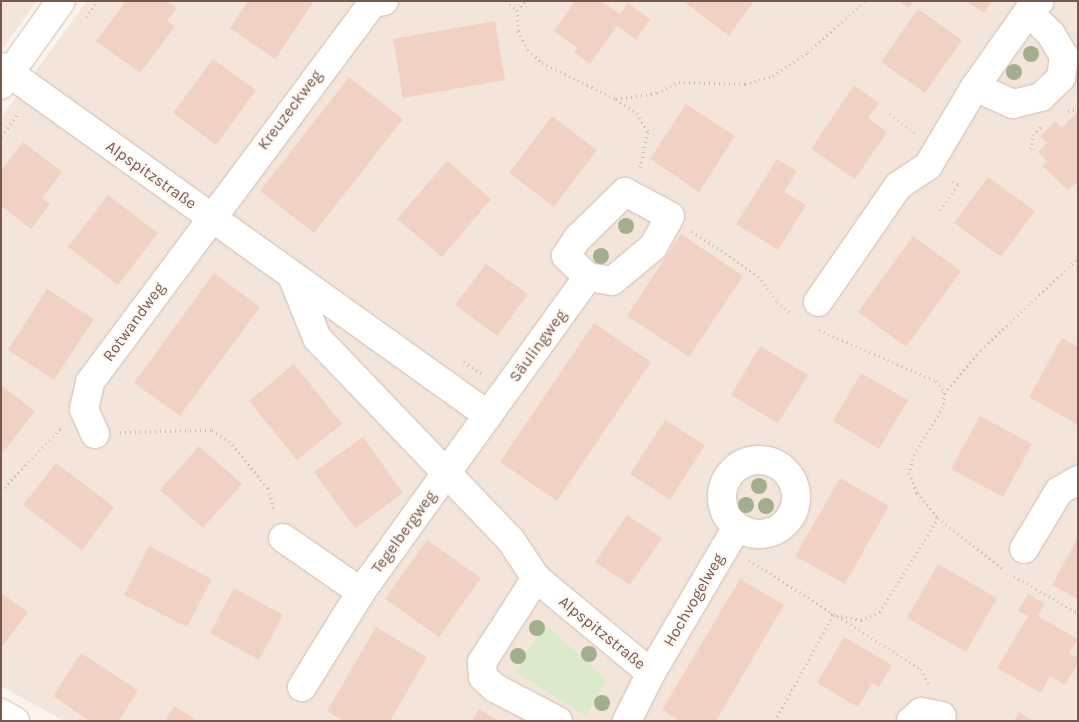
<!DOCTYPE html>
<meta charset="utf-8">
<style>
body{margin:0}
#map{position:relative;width:1079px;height:722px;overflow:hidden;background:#fcf4ec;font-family:Karla,sans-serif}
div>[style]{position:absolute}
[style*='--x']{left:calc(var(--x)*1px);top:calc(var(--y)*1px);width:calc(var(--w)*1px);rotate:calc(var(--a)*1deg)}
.residential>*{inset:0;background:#f4e5da}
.green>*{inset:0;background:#dbeaca}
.building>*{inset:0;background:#f1d1c4}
.path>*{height:3px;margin-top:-1.5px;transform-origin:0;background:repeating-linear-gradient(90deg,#d7b3a6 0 1px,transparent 0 5px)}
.roads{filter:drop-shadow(0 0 1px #d1bdb3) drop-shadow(0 0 1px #d1bdb3)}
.minor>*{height:28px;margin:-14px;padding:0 14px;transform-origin:14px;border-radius:14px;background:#fff}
.minor>.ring{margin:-14px;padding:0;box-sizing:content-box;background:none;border:28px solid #fff;border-radius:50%}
.trees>*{width:16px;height:16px;margin:-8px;border-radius:50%;background:#a2af8f}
span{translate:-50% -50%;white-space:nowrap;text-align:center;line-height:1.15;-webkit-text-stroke:4.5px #fef8f2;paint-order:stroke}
.street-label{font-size:16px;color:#77584e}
.frame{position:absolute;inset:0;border:2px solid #77584e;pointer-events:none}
</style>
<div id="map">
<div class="residential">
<div style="clip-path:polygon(1px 1px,37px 1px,1px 51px)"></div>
<div style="clip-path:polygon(87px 1px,1078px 1px,1078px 721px,64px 721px,1px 686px,1px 118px)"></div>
</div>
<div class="green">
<div style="clip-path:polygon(545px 624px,607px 680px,586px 716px,515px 672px)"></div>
</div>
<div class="building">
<div style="clip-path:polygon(126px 1px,167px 1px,177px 8px,167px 21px,175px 26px,140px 73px,96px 41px)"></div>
<div style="clip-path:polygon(248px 1px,314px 1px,275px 59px,230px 28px)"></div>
<div style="clip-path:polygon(575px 1px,601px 1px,620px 14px,628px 3px,650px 19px,636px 40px,617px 26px,590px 64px,574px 52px,577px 48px,554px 31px)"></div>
<div style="clip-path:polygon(683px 1px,754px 1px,729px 36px)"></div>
<div style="clip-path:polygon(898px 1px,913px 1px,909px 8px)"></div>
<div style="clip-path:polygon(966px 1px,992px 1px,984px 13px)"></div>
<div style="clip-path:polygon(918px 9px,962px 40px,925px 93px,881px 62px)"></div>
<div style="clip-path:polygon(495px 21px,505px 80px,403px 98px,393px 39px)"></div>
<div style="clip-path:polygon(213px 59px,256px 90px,216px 145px,173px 113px)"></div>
<div style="clip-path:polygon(349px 77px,403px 119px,314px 233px,260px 191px)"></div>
<div style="clip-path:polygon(854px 85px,879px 103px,868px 118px,887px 132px,855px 179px,811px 149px)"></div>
<div style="clip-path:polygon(686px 104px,735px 136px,699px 192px,650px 159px)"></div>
<div style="clip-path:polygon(1078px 111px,1078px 185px,1076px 183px,1068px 190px,1042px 166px,1047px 161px,1038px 152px,1047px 143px,1040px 136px,1048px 129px,1055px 121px,1062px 128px)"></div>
<div style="clip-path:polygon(552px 116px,597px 150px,554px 207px,509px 173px)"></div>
<div style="clip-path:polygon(23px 142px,62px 172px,42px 198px,50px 204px,31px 229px,1px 206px,1px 171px)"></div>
<div style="clip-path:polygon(777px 159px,797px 171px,784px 192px,806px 205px,778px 250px,736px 224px)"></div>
<div style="clip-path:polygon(447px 161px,491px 199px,442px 257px,397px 219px)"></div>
<div style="clip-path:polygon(988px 177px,1035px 211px,1001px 257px,954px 223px)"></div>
<div style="clip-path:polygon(108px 195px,158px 233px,118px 285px,68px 247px)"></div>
<div style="clip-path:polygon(681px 234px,743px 276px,689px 357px,627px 316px)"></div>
<div style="clip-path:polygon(913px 236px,961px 271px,906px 347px,858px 312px)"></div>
<div style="clip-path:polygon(486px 264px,528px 294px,497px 336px,455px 305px)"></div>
<div style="clip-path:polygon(214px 273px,260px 307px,180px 416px,134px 383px)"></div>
<div style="clip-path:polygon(47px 289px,94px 319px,54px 380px,8px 350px)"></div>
<div style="clip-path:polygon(594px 323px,651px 362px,557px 501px,500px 462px)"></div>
<div style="clip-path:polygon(1062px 338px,1078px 347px,1078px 425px,1029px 397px)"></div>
<div style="clip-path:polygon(760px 346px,808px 375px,778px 423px,731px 395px)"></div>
<div style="clip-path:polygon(294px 364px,342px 424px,297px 460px,249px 401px)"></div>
<div style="clip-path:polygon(861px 373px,908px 400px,879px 449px,833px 421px)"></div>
<div style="clip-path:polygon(1px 385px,35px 411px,1px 455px)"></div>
<div style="clip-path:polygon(980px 416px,1032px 444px,1003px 497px,951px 469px)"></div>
<div style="clip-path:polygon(665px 420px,705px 445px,670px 500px,630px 474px)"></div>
<div style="clip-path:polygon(363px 437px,403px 493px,355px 528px,314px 472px)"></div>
<div style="clip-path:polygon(199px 446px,242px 484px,203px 528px,160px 490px)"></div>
<div style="clip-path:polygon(56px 463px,114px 507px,82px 550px,23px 505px)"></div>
<div style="clip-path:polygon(840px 478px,889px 506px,845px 584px,795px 556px)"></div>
<div style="clip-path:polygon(627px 515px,662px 538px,630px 585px,595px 562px)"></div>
<div style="clip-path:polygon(1078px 537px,1078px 599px,1052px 585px)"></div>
<div style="clip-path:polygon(427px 540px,481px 578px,439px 637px,385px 599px)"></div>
<div style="clip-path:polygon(149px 546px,212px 579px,187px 627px,124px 595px)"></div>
<div style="clip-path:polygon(938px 564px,997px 598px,966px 652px,907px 618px)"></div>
<div style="clip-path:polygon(740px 579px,784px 605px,716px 721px,680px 721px,662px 710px)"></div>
<div style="clip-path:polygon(234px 588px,283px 615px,259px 660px,210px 633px)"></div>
<div style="clip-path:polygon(1px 593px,28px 612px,1px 648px)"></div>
<div style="clip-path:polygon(1028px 594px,1045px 604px,1038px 616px,1078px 639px,1069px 653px,1078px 658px,1078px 663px,1065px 685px,1050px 676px,1041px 693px,997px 668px,1028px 616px,1018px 611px)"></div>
<div style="clip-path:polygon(376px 627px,427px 657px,390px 721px,343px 721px,327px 711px)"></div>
<div style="clip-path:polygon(844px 637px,892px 665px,879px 687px,872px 683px,858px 707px,817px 683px)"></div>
<div style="clip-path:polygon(81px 653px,138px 690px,119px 721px,90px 721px,53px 696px)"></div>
<div style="clip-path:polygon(174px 706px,198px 721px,165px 721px)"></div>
<div style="clip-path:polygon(479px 709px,499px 721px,472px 721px)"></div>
<div style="clip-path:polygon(1019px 712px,1033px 721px,1014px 721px)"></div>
</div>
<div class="path">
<div style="--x:506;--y:1;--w:14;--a:39"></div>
<div style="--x:517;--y:10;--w:21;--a:87"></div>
<div style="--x:518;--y:31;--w:21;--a:62"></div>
<div style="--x:528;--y:50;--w:19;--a:43"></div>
<div style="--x:542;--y:63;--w:82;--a:25.9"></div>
<div style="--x:616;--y:99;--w:25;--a:34"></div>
<div style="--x:637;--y:113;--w:22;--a:60"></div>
<div style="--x:648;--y:132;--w:37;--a:103"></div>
<div style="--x:517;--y:10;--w:12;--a:-48"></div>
<div style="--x:86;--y:17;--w:19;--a:-55"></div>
<div style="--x:616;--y:99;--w:41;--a:-8.3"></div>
<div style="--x:657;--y:93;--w:25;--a:-27"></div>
<div style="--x:679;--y:82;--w:66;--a:1.7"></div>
<div style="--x:745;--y:84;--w:29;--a:-16"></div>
<div style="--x:773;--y:76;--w:42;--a:-34.4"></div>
<div style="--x:808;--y:52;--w:76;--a:-41.8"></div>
<div style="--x:1068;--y:111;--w:10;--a:-11"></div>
<div style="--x:890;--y:114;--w:31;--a:37"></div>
<div style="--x:1;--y:136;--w:30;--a:-53"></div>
<div style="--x:1031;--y:149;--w:14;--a:-82"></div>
<div style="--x:1033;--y:135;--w:12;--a:-48"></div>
<div style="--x:940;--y:210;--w:32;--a:-55"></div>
<div style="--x:958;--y:184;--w:7;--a:-153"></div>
<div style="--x:692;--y:231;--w:80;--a:34.3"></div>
<div style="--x:758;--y:276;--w:32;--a:54"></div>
<div style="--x:777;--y:302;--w:20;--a:37"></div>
<div style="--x:819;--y:330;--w:128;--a:23.6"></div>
<div style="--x:936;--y:381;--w:14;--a:56"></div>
<div style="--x:944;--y:393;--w:14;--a:94"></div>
<div style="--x:943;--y:407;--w:55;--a:121.7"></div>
<div style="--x:914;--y:454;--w:20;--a:105"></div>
<div style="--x:909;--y:473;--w:22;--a:68"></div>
<div style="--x:917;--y:493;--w:33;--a:50"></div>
<div style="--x:938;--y:518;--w:81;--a:38"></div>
<div style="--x:464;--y:361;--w:24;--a:35"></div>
<div style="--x:944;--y:393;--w:57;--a:-49.3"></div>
<div style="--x:981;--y:350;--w:134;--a:-43.5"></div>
<div style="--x:120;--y:432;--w:92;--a:-1.2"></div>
<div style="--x:212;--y:430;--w:20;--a:33"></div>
<div style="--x:229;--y:441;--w:61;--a:50.3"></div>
<div style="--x:268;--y:488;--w:25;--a:74"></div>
<div style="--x:1;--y:491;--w:90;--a:-46.4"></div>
<div style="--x:749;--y:560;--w:204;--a:32.4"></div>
<div style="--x:921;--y:669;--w:18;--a:63"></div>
<div style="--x:1014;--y:576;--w:74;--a:30"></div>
<div style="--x:831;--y:614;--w:31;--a:11"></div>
<div style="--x:861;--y:620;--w:21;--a:-23"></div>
<div style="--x:880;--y:612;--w:110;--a:-58.3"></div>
<div style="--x:775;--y:721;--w:121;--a:-61.3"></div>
</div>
<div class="roads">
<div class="minor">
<div style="--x:1;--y:67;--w:599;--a:35.55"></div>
<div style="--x:488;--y:415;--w:218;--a:125.7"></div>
<div style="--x:361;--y:592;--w:112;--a:121.8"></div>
<div style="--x:1;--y:85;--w:103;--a:-54.5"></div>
<div style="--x:975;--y:87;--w:42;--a:24.1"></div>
<div style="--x:1013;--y:104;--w:29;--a:-14"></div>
<div style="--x:1041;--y:97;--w:28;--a:-44"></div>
<div style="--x:1061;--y:78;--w:22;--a:-82"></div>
<div style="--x:1064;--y:56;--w:26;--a:-121"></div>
<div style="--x:1051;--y:34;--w:32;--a:-136"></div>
<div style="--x:292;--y:276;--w:67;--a:68"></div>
<div style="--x:317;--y:338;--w:279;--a:46.2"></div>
<div style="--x:510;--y:539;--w:47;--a:56.3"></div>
<div style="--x:536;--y:578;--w:149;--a:39.6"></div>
<div style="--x:651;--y:673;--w:54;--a:116.6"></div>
<div style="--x:818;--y:302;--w:141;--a:-55.4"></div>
<div style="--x:898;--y:186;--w:36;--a:-34"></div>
<div style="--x:928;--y:166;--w:92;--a:-59.3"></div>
<div style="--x:975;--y:87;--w:92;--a:-54.8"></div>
<div style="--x:1028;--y:12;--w:16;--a:-43"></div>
<div style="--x:488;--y:415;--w:170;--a:-54.1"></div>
<div style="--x:588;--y:277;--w:24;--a:9"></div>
<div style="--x:612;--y:281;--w:53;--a:-39.7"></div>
<div style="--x:653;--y:247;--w:35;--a:-61"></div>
<div style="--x:670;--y:216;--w:51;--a:-151.9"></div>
<div style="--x:625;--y:192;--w:67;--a:135.6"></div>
<div style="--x:577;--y:239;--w:20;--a:123"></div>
<div style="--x:566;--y:256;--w:30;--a:44"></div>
<div style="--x:95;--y:434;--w:27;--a:-114"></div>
<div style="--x:84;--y:409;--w:28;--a:-77"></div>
<div style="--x:90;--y:382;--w:472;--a:-53.3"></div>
<div style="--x:372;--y:3;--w:12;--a:-9"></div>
<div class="ring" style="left:722px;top:460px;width:46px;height:46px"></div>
<div style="--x:283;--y:538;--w:95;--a:34.7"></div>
<div style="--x:1024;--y:549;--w:68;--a:-58.9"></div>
<div style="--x:1059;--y:491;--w:22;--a:-30"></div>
<div style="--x:536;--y:578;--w:100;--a:122.7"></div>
<div style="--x:482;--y:662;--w:15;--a:86"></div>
<div style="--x:483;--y:677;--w:16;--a:43"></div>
<div style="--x:495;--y:688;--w:71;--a:27.6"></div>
<div style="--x:651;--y:673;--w:169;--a:-59.5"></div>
<div style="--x:1;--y:713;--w:16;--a:30"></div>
<div style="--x:911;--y:721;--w:13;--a:-42"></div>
<div style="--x:921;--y:712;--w:21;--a:11"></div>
</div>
</div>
<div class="trees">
<div style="left:1031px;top:54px"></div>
<div style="left:1014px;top:72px"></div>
<div style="left:626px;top:226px"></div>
<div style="left:601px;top:256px"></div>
<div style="left:759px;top:486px"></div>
<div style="left:746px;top:505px"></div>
<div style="left:766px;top:506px"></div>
<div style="left:537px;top:628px"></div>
<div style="left:589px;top:654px"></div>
<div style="left:518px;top:656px"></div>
<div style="left:602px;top:703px"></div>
</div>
<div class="street-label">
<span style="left:290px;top:110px;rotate:-53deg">Kreuzeckweg</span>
<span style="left:151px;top:175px;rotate:35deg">Alpspitzstraße</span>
<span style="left:134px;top:322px;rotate:-54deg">Rotwandweg</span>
<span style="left:538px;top:346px;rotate:-54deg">Säulingweg</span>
<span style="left:404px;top:532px;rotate:-54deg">Tegelbergweg</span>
<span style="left:694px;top:600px;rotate:-60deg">Hochvogelweg</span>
<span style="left:602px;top:633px;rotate:39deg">Alpspitzstraße</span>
</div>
<div class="frame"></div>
</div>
